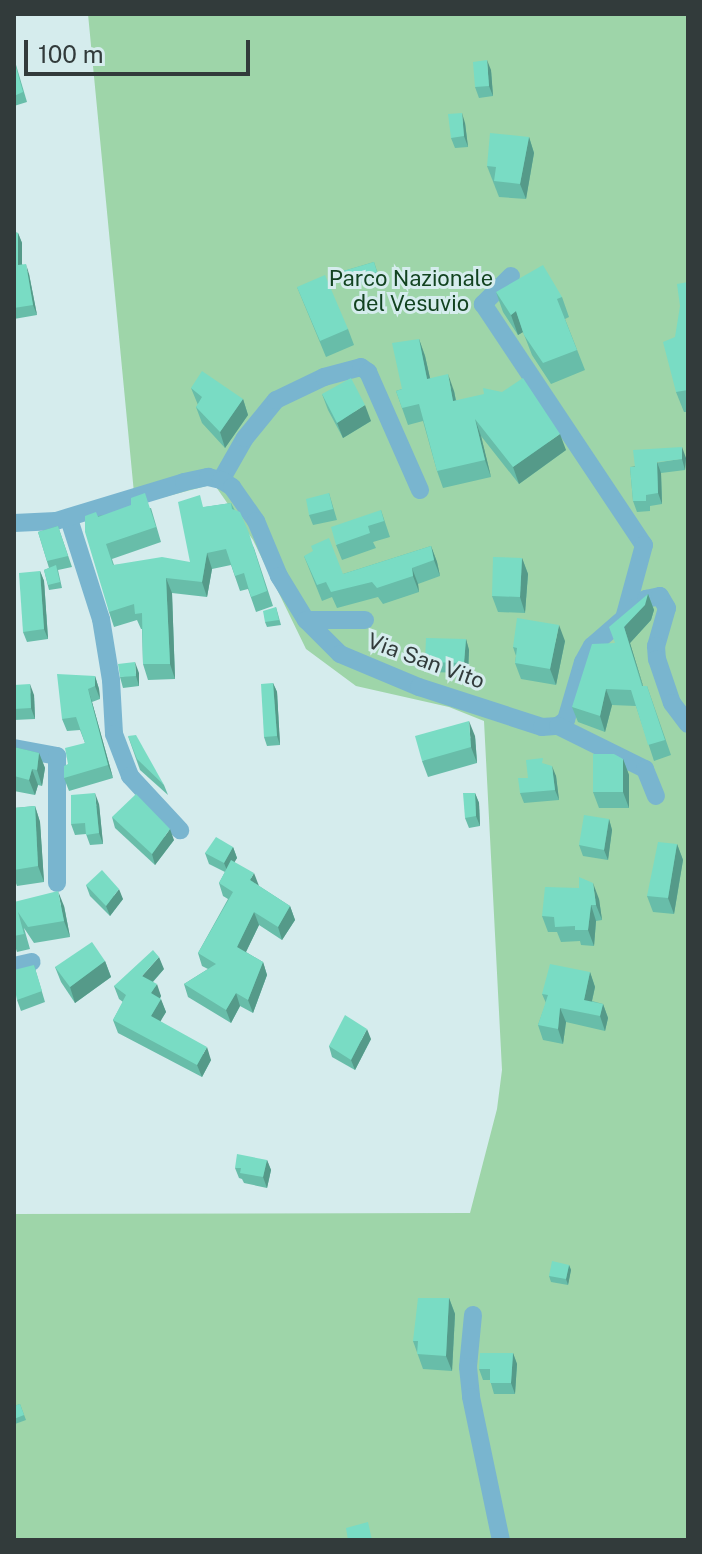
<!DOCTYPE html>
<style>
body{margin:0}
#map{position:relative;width:702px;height:1554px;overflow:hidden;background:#d5eced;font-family:"Public Sans",sans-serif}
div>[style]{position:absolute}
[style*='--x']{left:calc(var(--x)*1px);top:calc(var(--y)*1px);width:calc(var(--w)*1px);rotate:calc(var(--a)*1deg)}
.green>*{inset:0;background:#9ed5a9}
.minor>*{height:18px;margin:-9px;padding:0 9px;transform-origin:9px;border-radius:9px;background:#79b5cf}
.wall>*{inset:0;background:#68bda9}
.shaded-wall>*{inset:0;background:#559a89}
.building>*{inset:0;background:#79dcc4}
span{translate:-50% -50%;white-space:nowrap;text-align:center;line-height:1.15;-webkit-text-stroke:6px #d5eced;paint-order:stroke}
.park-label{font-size:22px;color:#124320}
.street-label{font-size:22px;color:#323b3b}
.frame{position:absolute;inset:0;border:16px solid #323b3b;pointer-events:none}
.scale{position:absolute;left:24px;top:40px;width:226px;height:36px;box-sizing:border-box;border:4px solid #323b3b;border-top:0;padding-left:10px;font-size:24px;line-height:28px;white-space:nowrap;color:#323b3b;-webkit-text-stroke:6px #d5eced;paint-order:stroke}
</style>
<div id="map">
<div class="green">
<div style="clip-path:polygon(88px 14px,688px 14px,688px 1540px,14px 1540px,14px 1214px,470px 1213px,497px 1109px,502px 1070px,484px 721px,449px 707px,356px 686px,306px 649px,253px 540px,214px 484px,126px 507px,134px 493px)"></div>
</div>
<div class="minor">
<div style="--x:511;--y:276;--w:40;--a:135"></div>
<div style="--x:483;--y:304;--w:290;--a:56.3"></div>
<div style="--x:644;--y:545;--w:73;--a:105.2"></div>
<div style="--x:221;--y:480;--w:48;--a:-60.3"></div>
<div style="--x:245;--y:438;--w:49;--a:-50.8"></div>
<div style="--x:276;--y:400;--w:53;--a:-25.6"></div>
<div style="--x:324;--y:377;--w:38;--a:-15"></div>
<div style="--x:361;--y:367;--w:9;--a:36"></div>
<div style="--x:368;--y:372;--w:129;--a:66.2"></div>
<div style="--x:69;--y:519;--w:105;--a:72.3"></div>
<div style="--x:101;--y:619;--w:62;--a:80.7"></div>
<div style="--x:111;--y:680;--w:54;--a:86.8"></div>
<div style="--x:114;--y:734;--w:45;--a:69.1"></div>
<div style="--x:130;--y:776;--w:74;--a:47.2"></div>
<div style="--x:14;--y:523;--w:42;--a:-2.7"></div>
<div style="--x:56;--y:521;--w:134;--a:-16.9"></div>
<div style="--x:184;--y:482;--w:25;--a:-12"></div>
<div style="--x:208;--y:477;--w:13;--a:13"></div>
<div style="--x:221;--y:480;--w:13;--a:32"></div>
<div style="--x:232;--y:487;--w:42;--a:54.8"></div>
<div style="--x:256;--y:521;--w:60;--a:67.3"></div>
<div style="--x:279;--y:576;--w:52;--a:58.5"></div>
<div style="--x:306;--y:620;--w:48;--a:45"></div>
<div style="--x:340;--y:654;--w:86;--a:22.7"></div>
<div style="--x:419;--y:687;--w:129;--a:18"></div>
<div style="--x:542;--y:727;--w:16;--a:-4"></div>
<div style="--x:558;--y:726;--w:10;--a:-37"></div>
<div style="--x:566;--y:720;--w:60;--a:-73.7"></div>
<div style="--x:583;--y:662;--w:18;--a:-61"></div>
<div style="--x:592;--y:646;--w:72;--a:-41"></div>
<div style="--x:646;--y:599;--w:14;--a:-12"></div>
<div style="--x:660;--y:596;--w:14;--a:60"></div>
<div style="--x:667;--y:608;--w:40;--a:106"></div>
<div style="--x:656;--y:646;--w:13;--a:86"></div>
<div style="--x:657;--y:659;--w:46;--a:71.2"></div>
<div style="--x:672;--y:703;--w:26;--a:53"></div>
<div style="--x:306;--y:620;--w:59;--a:0"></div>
<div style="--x:558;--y:726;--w:97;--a:26.3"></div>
<div style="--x:645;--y:769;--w:29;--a:68"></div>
<div style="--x:14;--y:748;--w:44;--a:10.5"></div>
<div style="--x:57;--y:756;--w:127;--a:90"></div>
<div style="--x:14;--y:966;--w:18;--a:-13"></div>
<div style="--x:473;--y:1315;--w:52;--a:95.5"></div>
<div style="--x:468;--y:1367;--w:30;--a:84"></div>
<div style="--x:471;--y:1397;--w:146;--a:78.2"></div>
</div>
<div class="wall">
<div style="clip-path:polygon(14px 58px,27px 102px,14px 106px)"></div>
<div style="clip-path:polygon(491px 70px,493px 96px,479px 98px,475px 87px)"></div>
<div style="clip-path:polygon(465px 123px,468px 147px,455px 148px,451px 138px)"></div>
<div style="clip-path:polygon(529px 137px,534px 153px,526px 199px,499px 197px,487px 166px)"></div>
<div style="clip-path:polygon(14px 232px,18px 233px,22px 243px,22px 264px,29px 274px,37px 315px,14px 319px)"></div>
<div style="clip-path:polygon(374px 262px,379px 277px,346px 288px,340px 272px)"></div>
<div style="clip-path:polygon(688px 282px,688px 412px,684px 412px,676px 392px)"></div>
<div style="clip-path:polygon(297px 287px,348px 329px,354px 345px,326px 357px)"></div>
<div style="clip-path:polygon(496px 292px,562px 297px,569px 317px,565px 319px,585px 370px,551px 384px,532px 355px,523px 332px,518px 335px,503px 312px)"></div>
<div style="clip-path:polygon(419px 339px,425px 356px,430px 378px,454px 391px,456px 400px,566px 450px,519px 484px,481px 436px,491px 477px,443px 488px,437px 471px,423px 421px,408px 425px,396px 391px,402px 389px)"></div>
<div style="clip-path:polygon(191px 388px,243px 399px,248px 415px,225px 448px,202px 423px,196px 407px,198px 405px)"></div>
<div style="clip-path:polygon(322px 394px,371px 421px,343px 438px,328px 410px)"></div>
<div style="clip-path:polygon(686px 458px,685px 470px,661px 473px,662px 504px,650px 506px,650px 511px,637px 512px,633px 501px,630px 467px)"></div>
<div style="clip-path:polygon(329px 493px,337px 520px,313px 525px,309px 515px)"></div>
<div style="clip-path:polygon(231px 503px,254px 548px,273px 606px,256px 612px,248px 589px,240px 591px,231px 565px,212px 569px,207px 597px,172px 593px,175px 679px,148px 680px,143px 664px,142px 629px,141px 629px,137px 620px,114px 627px,109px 612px,98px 516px,151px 508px,161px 542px,112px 559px,114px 565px,190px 562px,205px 507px)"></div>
<div style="clip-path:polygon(381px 510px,390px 537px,373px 542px,376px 548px,342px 560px,336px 545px)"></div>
<div style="clip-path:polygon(58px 526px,72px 567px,58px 570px,62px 588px,49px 590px,44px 570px,49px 568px,38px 532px)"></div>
<div style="clip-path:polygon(431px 546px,437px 562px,440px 576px,418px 584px,419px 592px,383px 604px,378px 597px,337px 608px,332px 597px,322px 601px,304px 556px,343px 574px)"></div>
<div style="clip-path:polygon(522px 558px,528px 574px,525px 613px,498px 612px,492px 596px)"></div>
<div style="clip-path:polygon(40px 571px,44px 581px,48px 639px,27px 642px,23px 632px)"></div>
<div style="clip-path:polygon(648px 594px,654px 610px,651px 620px,630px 643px,643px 686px,647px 686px,671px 755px,654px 761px,636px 706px,612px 705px,605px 732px,578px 722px,572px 707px)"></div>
<div style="clip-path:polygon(276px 607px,281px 625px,267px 627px,265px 622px)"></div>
<div style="clip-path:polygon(466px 639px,469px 650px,468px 673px,428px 672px,425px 662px)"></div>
<div style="clip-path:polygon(565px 641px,556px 685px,521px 679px,515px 663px,516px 656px,513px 647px)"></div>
<div style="clip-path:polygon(139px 673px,139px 686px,123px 688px,120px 677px)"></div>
<div style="clip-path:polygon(95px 676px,99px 689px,100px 699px,92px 702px,113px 778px,69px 791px,64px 778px,68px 764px,85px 743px,80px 730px,67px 731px,62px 719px)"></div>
<div style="clip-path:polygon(273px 683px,277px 692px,280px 745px,267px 746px,264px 737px)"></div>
<div style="clip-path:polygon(14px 685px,34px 695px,35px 719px,14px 720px)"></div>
<div style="clip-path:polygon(128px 736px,164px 785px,168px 795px,140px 770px)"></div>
<div style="clip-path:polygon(475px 736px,477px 763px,428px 777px,422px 761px)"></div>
<div style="clip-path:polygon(14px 747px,39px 753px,45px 768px,42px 786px,38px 785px,35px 795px,14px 791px)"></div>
<div style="clip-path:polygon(623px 759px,629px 775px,629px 808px,599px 808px,593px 792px)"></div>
<div style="clip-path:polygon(545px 764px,556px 776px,559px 800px,524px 803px,520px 793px,528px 778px)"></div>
<div style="clip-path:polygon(475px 793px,479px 803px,480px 826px,469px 828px,465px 818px)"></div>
<div style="clip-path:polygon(99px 804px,103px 844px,90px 845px,86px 834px,75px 835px,71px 824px)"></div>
<div style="clip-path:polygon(35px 806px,40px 822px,44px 882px,17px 886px,14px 878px,14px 808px)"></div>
<div style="clip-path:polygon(112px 817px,174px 840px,155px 865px,115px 828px)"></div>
<div style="clip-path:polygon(609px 819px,612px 830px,608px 860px,583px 856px,579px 845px)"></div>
<div style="clip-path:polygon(677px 844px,683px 860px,674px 914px,653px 912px,647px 896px)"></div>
<div style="clip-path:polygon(233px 847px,237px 858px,234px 862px,259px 886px,290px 906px,295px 920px,282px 940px,259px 925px,246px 952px,263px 962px,267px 975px,253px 1013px,240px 1006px,231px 1023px,188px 997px,184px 984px,208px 969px,202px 966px,198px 953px,228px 899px,223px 896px,219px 883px,225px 872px,209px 864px,205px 853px)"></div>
<div style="clip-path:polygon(86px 885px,123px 899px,110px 916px,90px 896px)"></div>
<div style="clip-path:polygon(599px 899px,602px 920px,596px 921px,594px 946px,581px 945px,580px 941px,561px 942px,557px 932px,548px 932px,542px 916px)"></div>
<div style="clip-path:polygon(14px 902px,64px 906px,70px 937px,34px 943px,24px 928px,30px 949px,17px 952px,14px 943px)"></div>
<div style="clip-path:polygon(105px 961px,111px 977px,75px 1003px,61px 982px,55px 967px)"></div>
<div style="clip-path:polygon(34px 965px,45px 1002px,21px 1011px,17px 1000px)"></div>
<div style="clip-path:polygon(164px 969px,153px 982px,161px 996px,160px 998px,166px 1012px,160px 1021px,211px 1060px,202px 1077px,118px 1033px,113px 1020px,123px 1002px,119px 999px,114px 986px)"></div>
<div style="clip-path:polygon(590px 972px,595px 987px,592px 1001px,603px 1004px,608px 1018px,605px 1031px,566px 1022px,563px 1044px,543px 1040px,538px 1025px,546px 1003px,542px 994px)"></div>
<div style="clip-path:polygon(371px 1039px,355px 1070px,332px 1057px,329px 1046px)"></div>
<div style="clip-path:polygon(267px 1160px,271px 1170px,267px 1188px,244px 1183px,242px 1179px,239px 1178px,235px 1168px)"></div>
<div style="clip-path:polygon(569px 1265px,571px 1270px,568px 1285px,551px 1282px,549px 1276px)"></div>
<div style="clip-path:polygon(449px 1298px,455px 1314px,452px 1371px,423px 1369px,413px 1341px)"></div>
<div style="clip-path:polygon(513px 1353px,517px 1364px,515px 1394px,494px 1394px,490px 1380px,483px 1380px,479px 1369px)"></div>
<div style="clip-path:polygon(20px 1404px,26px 1420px,15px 1424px,14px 1421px,14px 1406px)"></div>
</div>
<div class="shaded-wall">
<div style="clip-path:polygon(487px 60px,491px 70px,493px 96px,489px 86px)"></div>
<div style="clip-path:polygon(462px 113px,465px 123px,468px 147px,464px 136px)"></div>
<div style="clip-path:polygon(529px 137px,534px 153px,526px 199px,520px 184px)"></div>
<div style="clip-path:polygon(18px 233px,22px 243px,22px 275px,18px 265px)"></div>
<div style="clip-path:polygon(26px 264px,29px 274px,37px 315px,33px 305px)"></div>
<div style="clip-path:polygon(516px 311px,523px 332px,518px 335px,511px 315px)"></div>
<div style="clip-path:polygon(419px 339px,425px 356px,434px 396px,427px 379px)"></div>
<div style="clip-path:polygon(448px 374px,454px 391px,459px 418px,453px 401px)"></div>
<div style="clip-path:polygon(243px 399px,248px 415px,225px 448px,220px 432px)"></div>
<div style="clip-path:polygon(365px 405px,371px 421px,343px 438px,337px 423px)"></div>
<div style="clip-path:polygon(475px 419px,481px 436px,491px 477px,485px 460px)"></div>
<div style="clip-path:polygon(560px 434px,566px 450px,519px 484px,513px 467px)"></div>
<div style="clip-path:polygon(682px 447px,686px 458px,685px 470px,682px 459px)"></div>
<div style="clip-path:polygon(657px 462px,661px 473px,662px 504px,658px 493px)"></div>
<div style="clip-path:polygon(431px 546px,437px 562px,440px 576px,434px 560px)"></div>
<div style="clip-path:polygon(207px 553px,212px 569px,207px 597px,202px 582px)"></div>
<div style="clip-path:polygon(522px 558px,528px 574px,525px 613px,520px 597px)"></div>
<div style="clip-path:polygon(412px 568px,418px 584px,419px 592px,413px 576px)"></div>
<div style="clip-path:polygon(40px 571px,44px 581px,48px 639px,44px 629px)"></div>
<div style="clip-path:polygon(166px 578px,172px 593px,175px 679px,170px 664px)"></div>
<div style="clip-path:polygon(648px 594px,654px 610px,651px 620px,630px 643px,648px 702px,624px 627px)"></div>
<div style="clip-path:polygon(559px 625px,565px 641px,556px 685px,550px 669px)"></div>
<div style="clip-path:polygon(466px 639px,469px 650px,468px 673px,464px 663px)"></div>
<div style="clip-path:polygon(135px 662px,139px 673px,139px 686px,136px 676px)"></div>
<div style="clip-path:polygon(95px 676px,99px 689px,100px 699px,95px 686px)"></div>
<div style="clip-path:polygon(273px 683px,277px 692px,280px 745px,277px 736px)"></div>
<div style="clip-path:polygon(30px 684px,34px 695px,35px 719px,31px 708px)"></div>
<div style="clip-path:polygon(88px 689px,92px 702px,113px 778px,108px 765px)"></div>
<div style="clip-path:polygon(606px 689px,612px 705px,605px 732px,600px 716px)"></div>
<div style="clip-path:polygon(469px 721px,475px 736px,477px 763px,471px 747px)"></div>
<div style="clip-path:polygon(39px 753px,45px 768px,42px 786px,37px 770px)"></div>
<div style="clip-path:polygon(623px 759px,629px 775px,629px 808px,623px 792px)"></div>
<div style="clip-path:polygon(552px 766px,556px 776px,559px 800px,555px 790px)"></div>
<div style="clip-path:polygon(32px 769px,38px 785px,35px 795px,29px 780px)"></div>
<div style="clip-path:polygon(95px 793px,99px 804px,103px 844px,99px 833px)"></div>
<div style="clip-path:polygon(475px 793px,479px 803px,480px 826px,476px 816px)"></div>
<div style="clip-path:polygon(35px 806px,40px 822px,44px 882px,38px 866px)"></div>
<div style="clip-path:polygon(609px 819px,612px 830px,608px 860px,604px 850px)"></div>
<div style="clip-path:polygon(170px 829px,174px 840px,155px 865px,152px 854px)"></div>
<div style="clip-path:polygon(677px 844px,683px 860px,674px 914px,668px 898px)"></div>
<div style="clip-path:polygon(233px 847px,237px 858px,228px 873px,224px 863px)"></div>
<div style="clip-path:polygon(254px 873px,259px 886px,250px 880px)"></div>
<div style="clip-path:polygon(593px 883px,599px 899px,602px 920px,596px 905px)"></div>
<div style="clip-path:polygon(119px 889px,123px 899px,110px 916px,106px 906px)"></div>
<div style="clip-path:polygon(58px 891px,64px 906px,70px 937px,64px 921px)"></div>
<div style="clip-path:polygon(591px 905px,596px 921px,594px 946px,588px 930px)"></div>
<div style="clip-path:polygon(290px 906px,295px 920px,282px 940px,278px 927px)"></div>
<div style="clip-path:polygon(254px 912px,259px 925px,242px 960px,237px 947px)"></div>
<div style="clip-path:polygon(159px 957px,164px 969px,147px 988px,142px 976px)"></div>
<div style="clip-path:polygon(105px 961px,111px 977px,75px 1003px,70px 987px)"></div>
<div style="clip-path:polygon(263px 962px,267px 975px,253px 1013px,248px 1000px)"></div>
<div style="clip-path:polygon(590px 972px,595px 987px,589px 1014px,584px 1000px)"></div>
<div style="clip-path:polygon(157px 984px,161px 996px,156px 1006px,151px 993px)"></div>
<div style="clip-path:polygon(236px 993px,240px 1006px,231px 1023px,226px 1010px)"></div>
<div style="clip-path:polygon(161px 999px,166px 1012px,156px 1029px,151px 1016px)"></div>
<div style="clip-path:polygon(603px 1004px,608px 1018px,605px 1031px,600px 1016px)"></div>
<div style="clip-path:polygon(560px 1008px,566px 1022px,563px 1044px,558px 1029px)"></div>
<div style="clip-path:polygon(367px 1029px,371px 1039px,355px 1070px,351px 1060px)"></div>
<div style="clip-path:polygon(207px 1047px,211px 1060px,202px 1077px,197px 1065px)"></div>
<div style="clip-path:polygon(267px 1160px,271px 1170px,267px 1188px,263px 1177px)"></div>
<div style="clip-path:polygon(569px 1265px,571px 1270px,568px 1285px,566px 1279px)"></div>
<div style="clip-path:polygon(449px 1298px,455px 1314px,452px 1371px,446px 1356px)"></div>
<div style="clip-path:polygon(513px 1353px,517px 1364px,515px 1394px,511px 1383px)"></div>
</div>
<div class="building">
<div style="clip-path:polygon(14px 60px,23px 92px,14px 96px)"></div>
<div style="clip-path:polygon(487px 60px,489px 86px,475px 87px,473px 62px)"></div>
<div style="clip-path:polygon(462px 113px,464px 136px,451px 138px,448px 114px)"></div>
<div style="clip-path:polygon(490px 133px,529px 137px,520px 184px,494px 181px,496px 167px,487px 166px)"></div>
<div style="clip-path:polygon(14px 232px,18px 233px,18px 265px,26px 264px,33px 305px,14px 308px)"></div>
<div style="clip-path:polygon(374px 262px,377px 272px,344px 283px,340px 272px)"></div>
<div style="clip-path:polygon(543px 265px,562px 297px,557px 299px,577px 350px,543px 363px,524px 335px,516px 311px,511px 315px,496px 292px)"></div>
<div style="clip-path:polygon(325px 275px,348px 329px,320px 341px,297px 287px)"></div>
<div style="clip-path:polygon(688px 282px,688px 390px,676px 392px,663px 342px,675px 337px,680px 306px,677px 284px)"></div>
<div style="clip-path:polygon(419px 339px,427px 379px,448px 374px,453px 401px,484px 394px,483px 388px,502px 392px,523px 378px,560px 434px,513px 467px,475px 419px,485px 460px,437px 471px,419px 404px,402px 408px,396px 391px,402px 389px,392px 343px)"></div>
<div style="clip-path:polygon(202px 371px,243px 399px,220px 432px,196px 407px,202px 397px,191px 388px)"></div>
<div style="clip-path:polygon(351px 378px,365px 405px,337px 423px,322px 394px)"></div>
<div style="clip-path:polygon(682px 447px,682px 459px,657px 462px,658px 493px,646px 495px,646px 501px,633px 501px,630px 467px,635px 467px,633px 450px)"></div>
<div style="clip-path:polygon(145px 493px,156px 527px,106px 544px,113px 565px,162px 557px,190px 562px,178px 502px,200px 495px,203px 507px,231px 503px,232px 509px,240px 512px,249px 533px,267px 591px,251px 597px,244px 573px,235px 576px,226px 549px,207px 553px,202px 582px,166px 578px,170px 664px,143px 664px,142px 613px,135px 614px,134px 604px,109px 612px,85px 532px,85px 516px,96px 512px,98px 517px,131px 505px,131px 498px)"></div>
<div style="clip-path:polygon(329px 493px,333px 509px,309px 515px,306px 499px)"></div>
<div style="clip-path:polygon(381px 510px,384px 521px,368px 526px,370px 533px,336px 545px,331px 527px)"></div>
<div style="clip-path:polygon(58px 526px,68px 556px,47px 561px,38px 532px)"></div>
<div style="clip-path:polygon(329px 538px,343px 574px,431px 546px,434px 560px,412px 568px,413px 576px,377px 588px,372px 582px,331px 592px,326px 582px,317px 585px,304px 556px,313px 551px,311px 546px)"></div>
<div style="clip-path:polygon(493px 557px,522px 558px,520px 597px,492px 596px)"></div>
<div style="clip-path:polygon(56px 565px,60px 582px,48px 585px,44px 570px)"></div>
<div style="clip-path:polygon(40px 571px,44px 629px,23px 632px,19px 573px)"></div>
<div style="clip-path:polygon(648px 594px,645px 605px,624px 627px,642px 686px,647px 686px,665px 740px,648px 745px,631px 690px,606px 689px,600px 716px,572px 707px,592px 644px,615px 643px,609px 627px)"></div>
<div style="clip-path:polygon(276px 607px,279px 620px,265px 622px,263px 611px)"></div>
<div style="clip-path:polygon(517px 618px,559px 625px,550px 669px,515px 663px,517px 648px,513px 647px)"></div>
<div style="clip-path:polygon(426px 638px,466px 639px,464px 663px,425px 662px)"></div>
<div style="clip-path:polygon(135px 662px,136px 676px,120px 677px,118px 664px)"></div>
<div style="clip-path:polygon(57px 674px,95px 676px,95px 686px,88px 689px,108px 765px,64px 778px,64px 766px,68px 764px,65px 748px,85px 743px,76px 717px,62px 719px)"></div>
<div style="clip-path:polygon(273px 683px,277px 736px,264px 737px,261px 684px)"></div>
<div style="clip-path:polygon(30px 684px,31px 708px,14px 709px,14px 685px)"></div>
<div style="clip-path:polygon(469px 721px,471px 747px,422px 761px,415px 736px)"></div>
<div style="clip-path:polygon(136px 735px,164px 785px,137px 759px,128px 736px)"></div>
<div style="clip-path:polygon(14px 747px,39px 753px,37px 770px,32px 769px,29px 780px,14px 776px)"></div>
<div style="clip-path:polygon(593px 754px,614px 754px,623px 759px,623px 792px,593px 792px)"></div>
<div style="clip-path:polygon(543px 758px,542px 763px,552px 766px,555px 790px,520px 793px,518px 778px,528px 778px,526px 760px)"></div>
<div style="clip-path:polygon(95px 793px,99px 833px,86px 835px,85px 823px,71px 824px,71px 795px)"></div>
<div style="clip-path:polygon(463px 793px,475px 793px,476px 816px,465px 818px)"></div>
<div style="clip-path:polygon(136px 794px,170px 829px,152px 854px,112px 817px)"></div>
<div style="clip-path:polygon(35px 806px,38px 866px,14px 870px,14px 808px)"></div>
<div style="clip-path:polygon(584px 815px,609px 819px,604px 850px,579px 845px)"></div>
<div style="clip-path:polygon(216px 837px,233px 847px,224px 863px,205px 853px)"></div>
<div style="clip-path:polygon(658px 842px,677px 844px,668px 898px,647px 896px)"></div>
<div style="clip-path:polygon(231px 860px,254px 873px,250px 880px,290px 906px,278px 927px,254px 912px,237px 947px,263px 962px,248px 1000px,236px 993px,226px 1010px,184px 984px,216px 964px,198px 953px,233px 892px,219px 883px)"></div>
<div style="clip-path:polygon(102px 870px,119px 889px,106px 906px,86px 885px)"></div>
<div style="clip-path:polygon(579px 877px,593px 883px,596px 905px,591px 905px,588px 930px,575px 930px,575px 926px,555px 927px,554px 917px,542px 916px,545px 887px,579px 888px)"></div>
<div style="clip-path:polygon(58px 891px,64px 921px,28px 927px,18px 912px,24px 934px,14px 936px,14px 902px)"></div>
<div style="clip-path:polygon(92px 942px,105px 961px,70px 987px,55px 967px)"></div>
<div style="clip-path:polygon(153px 950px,159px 957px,142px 976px,157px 984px,151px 993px,161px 999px,151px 1016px,207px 1047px,197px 1065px,113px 1020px,126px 995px,114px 986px)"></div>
<div style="clip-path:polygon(550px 964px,590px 972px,584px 1000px,603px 1004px,600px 1016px,560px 1008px,558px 1029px,538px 1025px,548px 995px,542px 994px)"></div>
<div style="clip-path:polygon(34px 965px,42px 991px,17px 1000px,14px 985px,14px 970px)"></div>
<div style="clip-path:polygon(345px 1015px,367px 1029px,351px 1060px,329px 1046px)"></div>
<div style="clip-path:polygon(237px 1154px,267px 1160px,263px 1177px,240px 1173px,241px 1168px,235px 1168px)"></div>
<div style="clip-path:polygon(552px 1261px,569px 1265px,566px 1279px,549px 1276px)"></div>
<div style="clip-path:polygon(418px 1298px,449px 1298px,446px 1356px,417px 1354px,418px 1341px,413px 1341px)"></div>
<div style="clip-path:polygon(480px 1353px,513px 1353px,511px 1383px,490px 1383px,490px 1369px,479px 1369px)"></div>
<div style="clip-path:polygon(20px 1404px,24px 1415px,14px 1419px,14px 1406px)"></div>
<div style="clip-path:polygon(368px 1522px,372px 1540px,348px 1540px,346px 1528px)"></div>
</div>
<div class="park-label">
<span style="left:411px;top:291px">Parco Nazionale<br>del Vesuvio</span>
</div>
<div class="street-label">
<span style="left:426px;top:661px;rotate:20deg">Via San Vito</span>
</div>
<div class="frame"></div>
<div class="scale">100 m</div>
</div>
